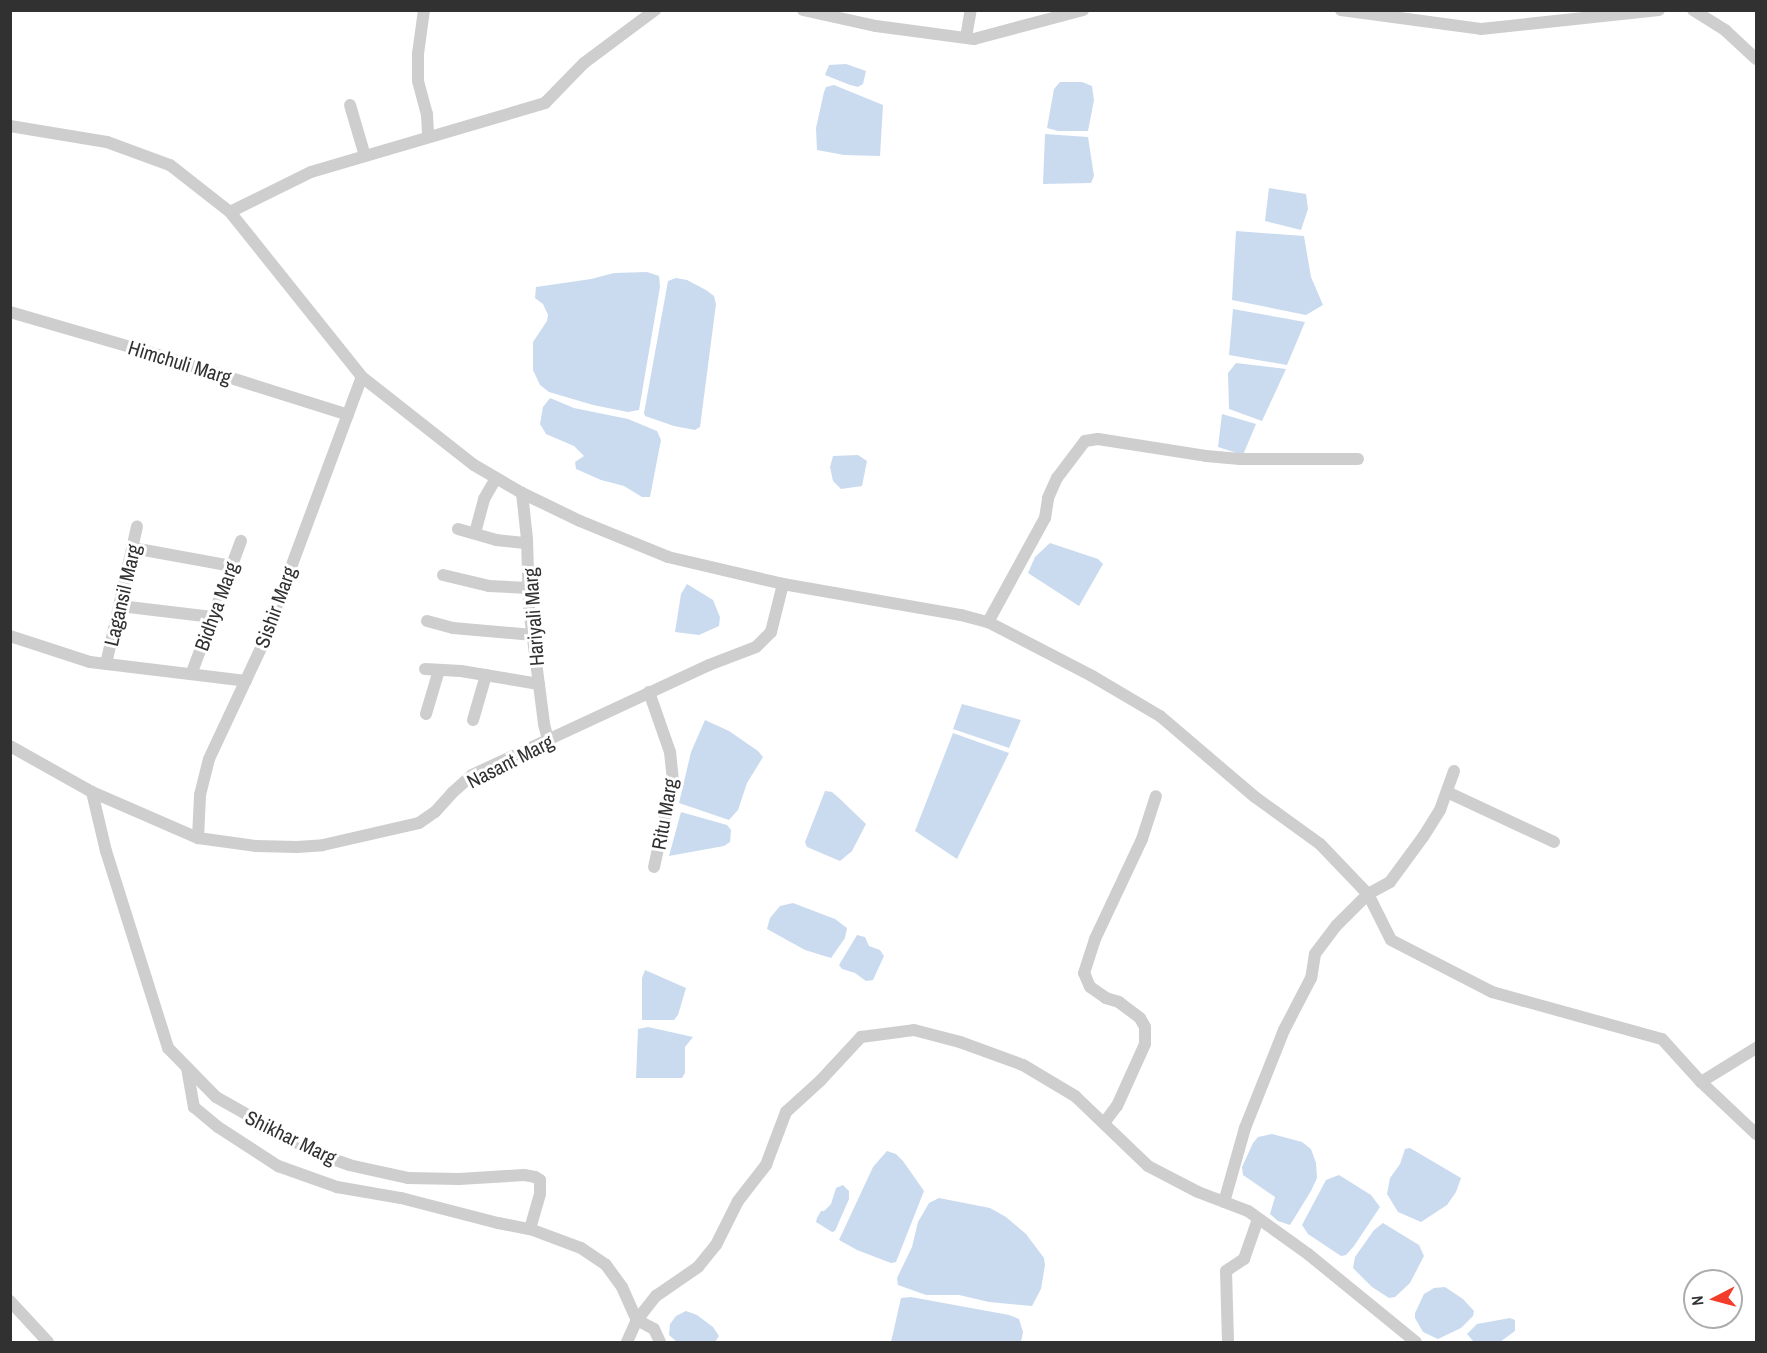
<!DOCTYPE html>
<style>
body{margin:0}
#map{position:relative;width:1767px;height:1353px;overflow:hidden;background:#fff;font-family:"Archivo Narrow",sans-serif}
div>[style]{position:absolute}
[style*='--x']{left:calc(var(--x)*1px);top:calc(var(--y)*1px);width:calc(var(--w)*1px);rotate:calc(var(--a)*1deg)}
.water>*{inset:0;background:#cadbf0}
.minor>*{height:12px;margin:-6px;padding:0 6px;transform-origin:6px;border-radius:6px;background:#cecece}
span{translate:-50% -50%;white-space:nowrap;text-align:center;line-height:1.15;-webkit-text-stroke:6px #fff;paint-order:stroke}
.street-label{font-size:20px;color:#313131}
.frame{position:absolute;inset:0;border:12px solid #313131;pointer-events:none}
.north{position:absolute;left:1683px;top:1269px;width:60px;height:60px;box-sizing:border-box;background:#fff;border:2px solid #adadad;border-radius:50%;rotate:264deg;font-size:16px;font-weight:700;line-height:24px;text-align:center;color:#313131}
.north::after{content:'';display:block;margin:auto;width:21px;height:27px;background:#f33c29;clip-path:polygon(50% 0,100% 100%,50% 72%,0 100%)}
</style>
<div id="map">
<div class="water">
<div style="clip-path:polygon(846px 64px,866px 71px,863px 84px,858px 87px,850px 85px,825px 75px,829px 65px)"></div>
<div style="clip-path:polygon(1060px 82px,1082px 82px,1092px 86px,1094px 100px,1088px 131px,1058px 131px,1047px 128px,1054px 89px)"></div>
<div style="clip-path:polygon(834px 85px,883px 105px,880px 156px,844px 155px,817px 150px,816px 128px,824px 92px,826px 87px)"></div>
<div style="clip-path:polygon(1045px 134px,1088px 137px,1094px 176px,1091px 183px,1043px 184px)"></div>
<div style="clip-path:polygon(1269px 188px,1306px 194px,1308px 209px,1301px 230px,1265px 221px)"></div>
<div style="clip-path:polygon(1236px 231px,1304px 236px,1311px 277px,1323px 305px,1306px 315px,1232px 300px)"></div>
<div style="clip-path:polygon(647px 272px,659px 276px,660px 287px,639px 410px,628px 412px,593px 405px,549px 392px,540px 385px,533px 370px,533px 342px,547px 321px,548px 315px,543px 304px,535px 298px,536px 287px,591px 279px,614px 273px)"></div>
<div style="clip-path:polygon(676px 278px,687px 280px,706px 290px,714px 296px,716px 304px,700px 427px,695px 430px,674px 426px,645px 416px,644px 413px,668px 281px)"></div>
<div style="clip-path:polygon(1233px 309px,1305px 322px,1287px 365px,1229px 355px)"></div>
<div style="clip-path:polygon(1236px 363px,1286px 369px,1262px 421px,1229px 409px,1228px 373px)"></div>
<div style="clip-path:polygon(550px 398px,574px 408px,628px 419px,657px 431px,661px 440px,650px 497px,642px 497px,624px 486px,601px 480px,576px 469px,575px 462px,584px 456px,574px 446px,546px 434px,540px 424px,543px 407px)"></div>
<div style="clip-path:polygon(1222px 414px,1256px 424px,1243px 455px,1218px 447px)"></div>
<div style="clip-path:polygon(858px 455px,867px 461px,862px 486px,841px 489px,833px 481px,830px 467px,833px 456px)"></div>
<div style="clip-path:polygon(1050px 543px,1098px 559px,1103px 564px,1079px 606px,1028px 573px,1035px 557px)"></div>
<div style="clip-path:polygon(687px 584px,713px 600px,720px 617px,719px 626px,699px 635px,675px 632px,681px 594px)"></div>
<div style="clip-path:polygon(962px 704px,1021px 720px,1009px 748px,953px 729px)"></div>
<div style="clip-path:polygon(705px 720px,729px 731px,758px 751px,763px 757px,747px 783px,738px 810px,729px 820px,679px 803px,691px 752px)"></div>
<div style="clip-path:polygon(953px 733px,1009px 753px,957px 859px,915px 831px)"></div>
<div style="clip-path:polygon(825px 791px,832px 792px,840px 799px,866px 824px,852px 851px,840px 861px,807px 847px,805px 842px)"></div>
<div style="clip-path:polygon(681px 812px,727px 825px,731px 830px,730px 842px,724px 846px,669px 856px)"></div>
<div style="clip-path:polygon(793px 903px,835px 919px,847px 928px,845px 938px,831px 958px,805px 950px,767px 929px,770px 918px,780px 906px)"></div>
<div style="clip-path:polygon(857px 935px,865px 937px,869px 946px,880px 950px,884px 956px,873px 980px,866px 981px,855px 973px,842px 969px,839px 965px)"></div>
<div style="clip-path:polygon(645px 970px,686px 988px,678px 1015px,674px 1020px,642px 1020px,642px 978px)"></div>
<div style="clip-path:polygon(648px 1027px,693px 1037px,685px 1047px,685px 1073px,682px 1078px,636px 1078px,638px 1029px)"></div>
<div style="clip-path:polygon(1272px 1134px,1302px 1142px,1311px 1149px,1316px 1163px,1317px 1178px,1311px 1191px,1290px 1225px,1278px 1221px,1270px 1214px,1275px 1197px,1243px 1175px,1242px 1167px,1253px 1143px,1258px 1137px)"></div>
<div style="clip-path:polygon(1410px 1148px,1461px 1178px,1456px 1192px,1447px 1205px,1421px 1222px,1398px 1212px,1387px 1194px,1390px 1178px,1400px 1164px,1405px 1149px)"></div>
<div style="clip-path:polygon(887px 1151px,896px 1154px,903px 1161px,924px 1191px,896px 1262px,891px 1263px,857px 1250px,839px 1240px,873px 1167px)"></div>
<div style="clip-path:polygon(1339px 1175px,1371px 1195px,1380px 1207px,1354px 1246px,1346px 1255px,1341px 1256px,1308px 1234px,1302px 1225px,1326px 1180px)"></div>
<div style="clip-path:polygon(843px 1185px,849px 1191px,849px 1199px,835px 1231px,832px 1232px,816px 1222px,817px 1218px,821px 1211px,824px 1211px,831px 1204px,836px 1188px)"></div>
<div style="clip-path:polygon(939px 1198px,990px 1208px,1006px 1217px,1026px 1234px,1044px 1258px,1045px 1265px,1041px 1289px,1032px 1306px,989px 1302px,959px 1295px,926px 1295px,898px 1285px,897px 1278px,912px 1247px,918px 1222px,929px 1203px)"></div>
<div style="clip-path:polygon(1383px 1223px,1419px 1245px,1424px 1256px,1410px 1283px,1395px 1297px,1389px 1298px,1372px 1287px,1353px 1268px,1355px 1257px,1374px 1230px)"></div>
<div style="clip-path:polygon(1445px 1287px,1463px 1299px,1474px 1311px,1473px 1316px,1461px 1328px,1438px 1339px,1423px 1332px,1415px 1318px,1415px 1313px,1424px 1294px,1434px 1288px)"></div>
<div style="clip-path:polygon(911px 1297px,1009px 1315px,1019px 1319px,1023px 1332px,1021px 1342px,891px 1342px,901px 1298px)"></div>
<div style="clip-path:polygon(686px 1311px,697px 1315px,713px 1327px,719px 1336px,715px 1342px,677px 1342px,669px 1335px,670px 1324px,676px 1316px)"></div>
<div style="clip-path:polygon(1510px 1318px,1515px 1320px,1515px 1331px,1500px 1342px,1474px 1342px,1467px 1334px,1477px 1324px)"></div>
</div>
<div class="minor">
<div style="--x:424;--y:10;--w:44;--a:97.8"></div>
<div style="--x:418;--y:54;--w:27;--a:90"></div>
<div style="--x:418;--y:81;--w:34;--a:75"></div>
<div style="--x:427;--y:114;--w:22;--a:87"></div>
<div style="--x:803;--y:10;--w:75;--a:12.4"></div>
<div style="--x:876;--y:26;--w:99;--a:7.6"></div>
<div style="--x:974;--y:39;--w:113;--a:-14.9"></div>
<div style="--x:1341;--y:10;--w:141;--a:7.7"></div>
<div style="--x:1481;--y:29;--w:179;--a:-6.1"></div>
<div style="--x:1693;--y:10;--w:39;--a:32"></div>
<div style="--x:1726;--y:31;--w:41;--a:43"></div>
<div style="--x:966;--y:37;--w:27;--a:-80"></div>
<div style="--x:350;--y:105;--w:53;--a:73.6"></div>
<div style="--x:10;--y:126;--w:98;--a:9.4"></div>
<div style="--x:107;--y:142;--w:67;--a:20.1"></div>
<div style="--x:170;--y:165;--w:76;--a:38.1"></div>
<div style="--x:230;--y:212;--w:211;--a:51.3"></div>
<div style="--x:362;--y:377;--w:142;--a:38.2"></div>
<div style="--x:474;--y:465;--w:56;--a:30.3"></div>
<div style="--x:522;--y:493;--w:64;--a:25.8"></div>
<div style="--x:580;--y:521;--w:95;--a:22.2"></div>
<div style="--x:668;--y:557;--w:118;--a:13.2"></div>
<div style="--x:783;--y:584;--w:181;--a:9.9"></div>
<div style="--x:961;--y:615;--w:28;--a:15"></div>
<div style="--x:988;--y:622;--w:117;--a:27.4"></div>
<div style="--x:1092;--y:676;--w:79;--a:30.5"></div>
<div style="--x:1160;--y:716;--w:125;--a:40.5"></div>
<div style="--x:1255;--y:797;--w:80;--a:35.9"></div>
<div style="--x:1320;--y:844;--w:69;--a:46.2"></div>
<div style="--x:1368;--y:894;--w:45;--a:135"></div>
<div style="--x:1336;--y:926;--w:35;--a:127"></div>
<div style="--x:1315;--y:954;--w:24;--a:99"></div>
<div style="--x:1311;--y:978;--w:59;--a:117.4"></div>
<div style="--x:1284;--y:1030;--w:105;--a:111.7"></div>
<div style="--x:1245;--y:1128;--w:77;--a:105.8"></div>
<div style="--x:230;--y:212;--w:90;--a:-26.3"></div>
<div style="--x:311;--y:172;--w:244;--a:-16.4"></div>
<div style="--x:545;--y:103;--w:56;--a:-45.7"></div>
<div style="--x:584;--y:63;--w:89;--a:-36.7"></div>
<div style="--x:10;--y:312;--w:154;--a:16.2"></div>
<div style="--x:158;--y:355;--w:199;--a:17.5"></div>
<div style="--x:522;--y:493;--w:46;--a:83.8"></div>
<div style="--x:527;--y:539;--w:69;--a:88.3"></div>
<div style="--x:529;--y:608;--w:117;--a:82.6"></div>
<div style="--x:544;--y:724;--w:16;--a:76"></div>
<div style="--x:458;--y:529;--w:40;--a:16"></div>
<div style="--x:496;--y:540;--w:31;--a:6"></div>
<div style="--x:475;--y:533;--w:35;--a:-75"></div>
<div style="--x:484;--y:499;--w:24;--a:-60"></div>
<div style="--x:133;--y:548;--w:101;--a:10.3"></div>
<div style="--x:443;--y:575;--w:47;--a:13.4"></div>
<div style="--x:489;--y:586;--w:40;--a:2.9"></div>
<div style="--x:120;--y:606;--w:93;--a:6.8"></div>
<div style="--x:427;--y:621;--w:27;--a:15"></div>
<div style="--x:453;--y:628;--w:80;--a:5"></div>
<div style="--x:988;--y:622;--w:119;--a:-61.3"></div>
<div style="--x:1045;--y:518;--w:20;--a:-81"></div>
<div style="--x:1048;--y:498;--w:22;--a:-66"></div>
<div style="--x:1057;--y:478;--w:46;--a:-52.9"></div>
<div style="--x:1085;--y:441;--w:13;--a:-9"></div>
<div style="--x:1098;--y:439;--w:109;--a:8.9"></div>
<div style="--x:1206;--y:456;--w:34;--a:5"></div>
<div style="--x:1240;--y:459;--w:118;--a:0"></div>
<div style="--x:10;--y:636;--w:84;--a:18"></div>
<div style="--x:90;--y:662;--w:157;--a:6.9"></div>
<div style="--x:106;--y:664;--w:141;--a:-77.3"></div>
<div style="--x:425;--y:669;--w:36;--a:3"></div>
<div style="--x:461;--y:671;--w:79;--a:9.5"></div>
<div style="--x:192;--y:672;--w:140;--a:-69.5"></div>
<div style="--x:649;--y:692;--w:64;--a:70.7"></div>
<div style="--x:670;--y:752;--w:28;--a:84"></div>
<div style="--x:673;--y:780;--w:89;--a:102.3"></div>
<div style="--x:426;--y:714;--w:46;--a:-73.5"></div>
<div style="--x:473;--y:720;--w:47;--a:-73.9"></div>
<div style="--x:10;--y:746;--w:94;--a:29.3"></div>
<div style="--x:92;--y:792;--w:116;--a:23.5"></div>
<div style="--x:198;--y:838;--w:59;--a:7.9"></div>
<div style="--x:256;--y:846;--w:41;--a:1.4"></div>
<div style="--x:297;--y:847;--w:26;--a:-4"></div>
<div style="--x:323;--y:845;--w:98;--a:-12.9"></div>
<div style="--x:419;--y:823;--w:19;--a:-35"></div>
<div style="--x:435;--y:812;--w:25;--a:-48"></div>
<div style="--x:452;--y:793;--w:27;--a:-42"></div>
<div style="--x:472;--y:775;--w:261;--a:-24.9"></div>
<div style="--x:709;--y:665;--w:50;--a:-21"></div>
<div style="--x:756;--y:647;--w:21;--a:-45"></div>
<div style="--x:771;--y:632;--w:49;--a:-76"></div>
<div style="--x:1454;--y:771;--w:41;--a:109.7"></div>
<div style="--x:1440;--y:810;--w:32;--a:122"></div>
<div style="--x:1423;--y:837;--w:56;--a:126.3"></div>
<div style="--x:1390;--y:882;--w:25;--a:151"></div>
<div style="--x:1368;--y:894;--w:51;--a:63.4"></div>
<div style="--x:1391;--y:940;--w:114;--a:27.2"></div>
<div style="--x:1492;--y:992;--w:176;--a:15.5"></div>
<div style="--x:1662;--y:1039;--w:58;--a:47.8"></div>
<div style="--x:1701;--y:1082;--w:76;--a:43.4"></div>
<div style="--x:92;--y:792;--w:61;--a:76.7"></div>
<div style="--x:106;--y:851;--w:207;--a:72.5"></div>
<div style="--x:168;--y:1048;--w:69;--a:45.6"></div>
<div style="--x:216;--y:1097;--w:114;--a:29.5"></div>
<div style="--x:315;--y:1153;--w:36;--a:19"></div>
<div style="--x:349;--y:1165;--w:60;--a:12.4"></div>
<div style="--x:408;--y:1178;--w:51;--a:1.1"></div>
<div style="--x:459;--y:1179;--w:65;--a:-3.5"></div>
<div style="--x:524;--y:1175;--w:11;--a:10"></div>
<div style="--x:535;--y:1177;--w:6;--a:31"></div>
<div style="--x:540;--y:1180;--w:14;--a:90"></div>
<div style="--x:540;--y:1194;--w:36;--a:106"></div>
<div style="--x:530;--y:1229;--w:54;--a:20.4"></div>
<div style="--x:581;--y:1248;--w:30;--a:34"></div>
<div style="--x:606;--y:1265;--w:27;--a:54"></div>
<div style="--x:622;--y:1287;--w:36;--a:66"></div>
<div style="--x:1447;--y:792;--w:118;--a:25"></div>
<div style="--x:198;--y:838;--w:43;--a:-87.3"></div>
<div style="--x:200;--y:795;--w:37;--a:-76"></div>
<div style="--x:209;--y:759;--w:123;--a:-64.9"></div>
<div style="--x:261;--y:648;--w:289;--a:-69.6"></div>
<div style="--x:187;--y:1068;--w:40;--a:80"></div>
<div style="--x:194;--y:1107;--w:31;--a:40"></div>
<div style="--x:218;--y:1127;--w:72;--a:33"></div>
<div style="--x:278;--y:1166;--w:63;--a:19.6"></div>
<div style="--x:337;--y:1187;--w:65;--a:9.8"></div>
<div style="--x:401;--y:1198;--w:100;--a:14.5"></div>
<div style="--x:498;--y:1223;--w:33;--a:11"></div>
<div style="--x:1701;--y:1082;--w:65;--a:-31.7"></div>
<div style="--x:1104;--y:1123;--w:21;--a:-53"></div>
<div style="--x:1117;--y:1106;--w:68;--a:-65.7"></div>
<div style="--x:1145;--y:1044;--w:17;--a:-90"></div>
<div style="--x:1145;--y:1027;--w:10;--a:-119"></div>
<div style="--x:1140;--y:1018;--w:26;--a:-143"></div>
<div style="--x:1119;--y:1002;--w:14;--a:-163"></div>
<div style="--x:1106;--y:998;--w:19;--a:-145"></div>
<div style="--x:1090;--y:987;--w:15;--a:-113"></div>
<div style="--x:1084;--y:973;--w:36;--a:-72"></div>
<div style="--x:1095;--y:939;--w:110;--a:-64.8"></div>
<div style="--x:1142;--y:839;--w:45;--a:-72"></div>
<div style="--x:10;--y:1301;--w:56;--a:47.2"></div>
<div style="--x:637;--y:1320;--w:19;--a:28"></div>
<div style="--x:654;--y:1329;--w:14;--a:65"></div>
<div style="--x:627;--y:1342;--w:24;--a:-66"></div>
<div style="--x:637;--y:1320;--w:31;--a:-52"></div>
<div style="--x:656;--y:1296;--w:51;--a:-34.6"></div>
<div style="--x:698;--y:1267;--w:28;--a:-51"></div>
<div style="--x:716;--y:1245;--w:49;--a:-63.4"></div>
<div style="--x:738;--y:1201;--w:46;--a:-52.1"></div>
<div style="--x:766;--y:1165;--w:57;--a:-69.3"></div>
<div style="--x:786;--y:1112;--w:47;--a:-42.4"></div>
<div style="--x:821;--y:1080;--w:59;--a:-47.1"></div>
<div style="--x:861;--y:1037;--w:53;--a:-7.5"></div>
<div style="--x:914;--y:1030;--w:48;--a:14.6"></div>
<div style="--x:960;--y:1042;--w:67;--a:20.1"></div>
<div style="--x:1023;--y:1065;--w:61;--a:30.8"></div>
<div style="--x:1075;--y:1096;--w:101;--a:43.8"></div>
<div style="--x:1148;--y:1166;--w:56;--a:27.5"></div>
<div style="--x:1198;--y:1192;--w:53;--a:20.8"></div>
<div style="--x:1248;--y:1211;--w:74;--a:35.6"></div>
<div style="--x:1308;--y:1254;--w:139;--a:39.2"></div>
<div style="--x:1228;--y:1342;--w:71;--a:-91.6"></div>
<div style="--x:1226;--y:1271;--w:22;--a:-34"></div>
<div style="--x:1244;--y:1259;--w:42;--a:-70.7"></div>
</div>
<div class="street-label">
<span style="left:180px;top:362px;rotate:17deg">Himchuli Marg</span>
<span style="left:122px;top:595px;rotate:-77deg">Lagansil Marg</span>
<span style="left:216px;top:606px;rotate:-70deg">Bidhya Marg</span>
<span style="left:275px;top:607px;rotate:-70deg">Sishir Marg</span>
<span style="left:533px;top:617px;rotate:-94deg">Hariyali Marg</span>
<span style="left:510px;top:761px;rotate:-27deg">Nasant Marg</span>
<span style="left:664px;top:814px;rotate:-80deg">Ritu Marg</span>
<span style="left:291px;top:1137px;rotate:26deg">Shikhar Marg</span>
</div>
<div class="frame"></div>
<div class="north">N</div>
</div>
